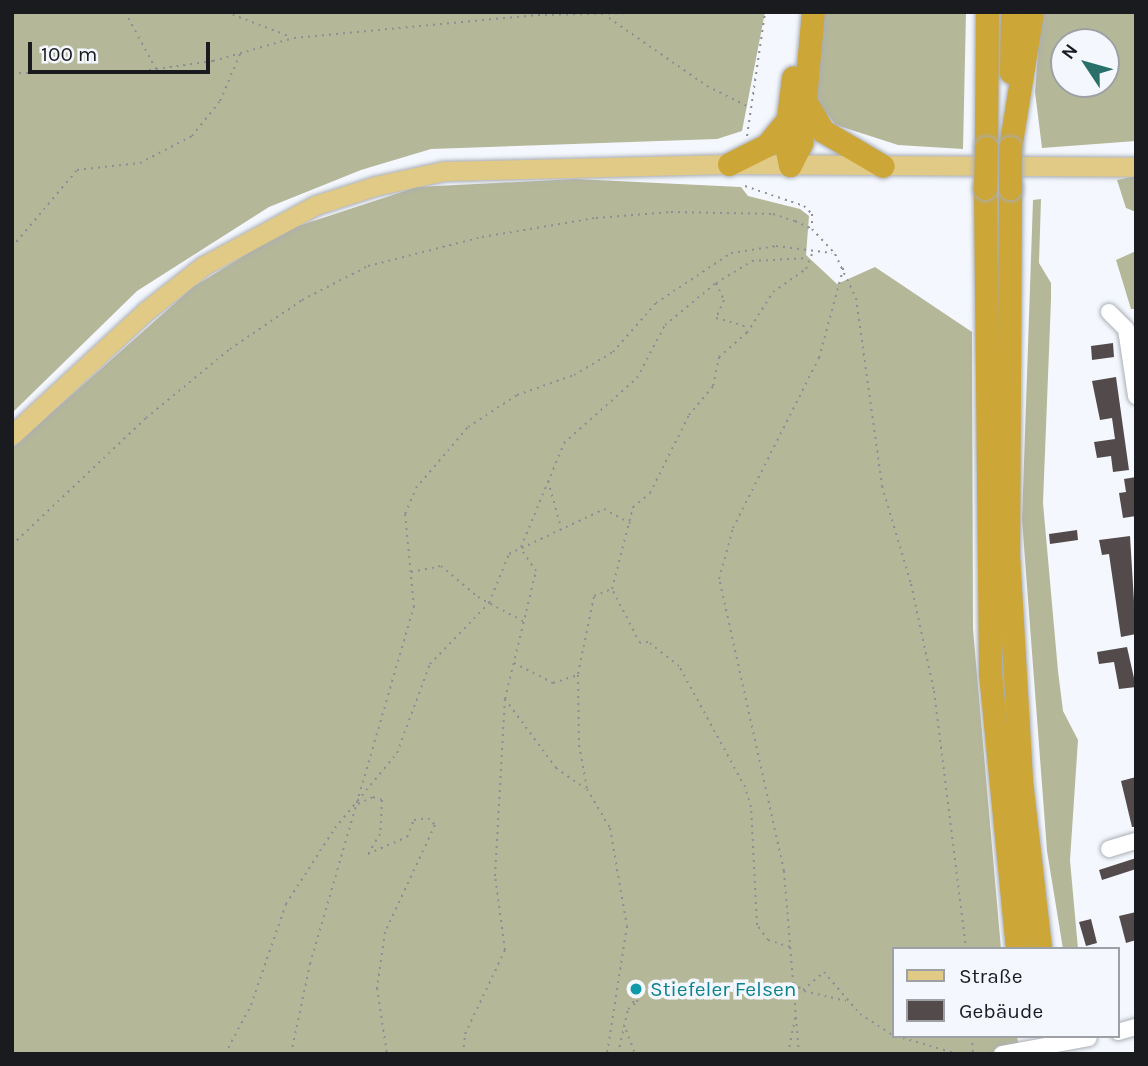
<!DOCTYPE html>
<meta charset="utf-8">
<style>
body{margin:0}
#map{position:relative;width:1148px;height:1066px;overflow:hidden;background:#f4f8fe;font-family:Karla,sans-serif}
div>[style]{position:absolute}
[style*='--x']{left:calc(var(--x)*1px);top:calc(var(--y)*1px);width:calc(var(--w)*1px);rotate:calc(var(--a)*1deg)}
.forest>*{inset:0;background:#b5b799}
.building>*{inset:0;background:#534b4b}
.path>*{height:2px;margin-top:-1px;transform-origin:0;background:repeating-linear-gradient(90deg,#8c8f93 0 2px,transparent 0 7px)}
.roads{filter:drop-shadow(0 0 2px #aaaeb5) drop-shadow(0 0 2px #aaaeb5)}
.minor>*{height:16px;margin:-8px;padding:0 8px;transform-origin:8px;border-radius:8px;background:#fff}
.major>*{height:19px;margin:-9.5px;padding:0 9.5px;transform-origin:9.5px;border-radius:9.5px;background:#e0ca86}
.highway>*{height:23px;margin:-11.5px;padding:0 11.5px;transform-origin:11.5px;border-radius:11.5px;background:#cca636}
.bridges{filter:drop-shadow(0 0 2px #aaaeb5) drop-shadow(0 0 2px #aaaeb5)}
.minor-bridge>*{height:16px;margin:-8px;padding:0 8px;transform-origin:8px;border-radius:8px;background:#fff}
.highway-bridge>*{height:23px;margin:-11.5px;padding:0 11.5px;transform-origin:11.5px;border-radius:11.5px;background:#cca636}
.dots>*{width:19px;height:19px;translate:-50% -50%;box-sizing:border-box;border:4px solid #f4f8fe;border-radius:50%}
span{translate:-50% -50%;white-space:nowrap;text-align:center;line-height:1.15;-webkit-text-stroke:7px #f4f8fe;paint-order:stroke}
.culture-label{font-size:21px;color:#0d838f}
.left{translate:0 -50%;text-align:left}
.frame{position:absolute;inset:0;border:14px solid #1a1b1e;pointer-events:none}
.legend{position:absolute;left:892px;top:947px;width:228px;height:91px;box-sizing:border-box;background:#f4f8fe;border:2px solid #9da0a4;margin:0;padding:9px 12px;list-style:none;font-size:21px;color:#1a1b1e}
.legend li{display:flex;align-items:center;gap:14px;height:35px}
.legend b{width:35px;border:2px solid #9da0a4}
.north{position:absolute;left:1050px;top:28px;width:70px;height:70px;box-sizing:border-box;background:#f4f8fe;border:2px solid #9da0a4;border-radius:50%;rotate:306deg;font-size:19px;font-weight:700;line-height:28px;text-align:center;color:#1a1b1e}
.north::after{content:'';display:block;margin:auto;width:24px;height:32px;background:#287069;clip-path:polygon(50% 0,100% 100%,50% 72%,0 100%)}
.scale{position:absolute;left:28px;top:42px;width:182px;height:32px;box-sizing:border-box;border:4px solid #1a1b1e;border-top:0;padding-left:9px;font-size:21px;line-height:24px;white-space:nowrap;color:#1a1b1e;-webkit-text-stroke:5px #f4f8fe;paint-order:stroke}
</style>
<div id="map">
<div class="forest">
<div style="clip-path:polygon(12px 12px,765px 12px,742px 131px,717px 139px,431px 149px,361px 170px,269px 207px,137px 291px,12px 413px)"></div>
<div style="clip-path:polygon(819px 12px,966px 12px,963px 149px,898px 145px,836px 125px,817px 103px,810px 72px)"></div>
<div style="clip-path:polygon(evenodd,1041px 12px,1136px 12px,1136px 141px,1042px 148px,1035px 92px,1041px 12px,1064px 42px,1106px 42px,1106px 84px,1064px 84px,1064px 42px)"></div>
<div style="clip-path:polygon(1136px 176px,1136px 212px,1126px 208px,1117px 180px)"></div>
<div style="clip-path:polygon(575px 179px,741px 187px,748px 196px,800px 209px,809px 216px,806px 255px,837px 284px,875px 267px,972px 332px,973px 629px,1001px 949px,894px 949px,894px 1036px,1017px 1036px,1020px 1054px,12px 1054px,12px 448px,193px 287px,286px 230px,417px 187px)"></div>
<div style="clip-path:polygon(1041px 199px,1039px 263px,1051px 283px,1051px 300px,1043px 503px,1058px 671px,1063px 711px,1078px 740px,1070px 860px,1078px 949px,1063px 949px,1047px 851px,1022px 520px,1033px 200px)"></div>
<div style="clip-path:polygon(1136px 251px,1136px 309px,1131px 309px,1116px 260px)"></div>
</div>
<div class="building">
<div style="clip-path:polygon(1113px 343px,1114px 357px,1092px 360px,1091px 346px)"></div>
<div style="clip-path:polygon(1116px 377px,1129px 470px,1113px 472px,1111px 456px,1097px 458px,1094px 442px,1115px 439px,1112px 418px,1100px 420px,1092px 381px)"></div>
<div style="clip-path:polygon(1136px 477px,1136px 516px,1123px 518px,1119px 493px,1126px 492px,1124px 479px)"></div>
<div style="clip-path:polygon(1077px 530px,1078px 540px,1050px 544px,1049px 534px)"></div>
<div style="clip-path:polygon(1130px 536px,1136px 634px,1121px 637px,1109px 554px,1102px 555px,1099px 540px)"></div>
<div style="clip-path:polygon(1127px 647px,1136px 687px,1119px 689px,1114px 662px,1099px 664px,1097px 652px)"></div>
<div style="clip-path:polygon(1136px 777px,1136px 827px,1132px 827px,1121px 781px)"></div>
<div style="clip-path:polygon(1136px 858px,1136px 869px,1102px 880px,1099px 870px)"></div>
<div style="clip-path:polygon(1136px 912px,1136px 940px,1126px 943px,1119px 916px)"></div>
<div style="clip-path:polygon(1091px 919px,1097px 943px,1086px 946px,1079px 922px)"></div>
</div>
<div class="path">
<div style="--x:125;--y:12;--w:65;--a:61.5"></div>
<div style="--x:226;--y:12;--w:70;--a:21"></div>
<div style="--x:609;--y:18;--w:119;--a:34.8"></div>
<div style="--x:707;--y:86;--w:49;--a:26.6"></div>
<div style="--x:12;--y:73;--w:116;--a:0"></div>
<div style="--x:128;--y:73;--w:86;--a:-8"></div>
<div style="--x:213;--y:61;--w:84;--a:-15.9"></div>
<div style="--x:294;--y:38;--w:245;--a:-5.4"></div>
<div style="--x:538;--y:15;--w:148;--a:-1.2"></div>
<div style="--x:747;--y:136;--w:125;--a:-81.7"></div>
<div style="--x:745;--y:186;--w:62;--a:18.7"></div>
<div style="--x:804;--y:206;--w:11;--a:45"></div>
<div style="--x:812;--y:214;--w:14;--a:90"></div>
<div style="--x:12;--y:247;--w:101;--a:-49.8"></div>
<div style="--x:77;--y:170;--w:63;--a:-6.3"></div>
<div style="--x:140;--y:163;--w:59;--a:-27.4"></div>
<div style="--x:192;--y:136;--w:45;--a:-51.3"></div>
<div style="--x:220;--y:101;--w:51;--a:-66.9"></div>
<div style="--x:716;--y:283;--w:19;--a:65"></div>
<div style="--x:724;--y:300;--w:20;--a:114"></div>
<div style="--x:716;--y:318;--w:28;--a:15"></div>
<div style="--x:743;--y:325;--w:8;--a:67"></div>
<div style="--x:548;--y:481;--w:49;--a:74.5"></div>
<div style="--x:12;--y:545;--w:185;--a:-43.5"></div>
<div style="--x:146;--y:418;--w:109;--a:-39.4"></div>
<div style="--x:230;--y:349;--w:87;--a:-34.2"></div>
<div style="--x:302;--y:300;--w:74;--a:-27.3"></div>
<div style="--x:368;--y:266;--w:118;--a:-14.3"></div>
<div style="--x:482;--y:237;--w:116;--a:-9.5"></div>
<div style="--x:596;--y:218;--w:75;--a:-4.6"></div>
<div style="--x:671;--y:212;--w:102;--a:1.1"></div>
<div style="--x:773;--y:214;--w:23;--a:18"></div>
<div style="--x:795;--y:221;--w:19;--a:25"></div>
<div style="--x:812;--y:229;--w:34;--a:47"></div>
<div style="--x:835;--y:254;--w:49;--a:64.5"></div>
<div style="--x:856;--y:298;--w:190;--a:82.1"></div>
<div style="--x:882;--y:486;--w:102;--a:73.5"></div>
<div style="--x:911;--y:584;--w:109;--a:77.9"></div>
<div style="--x:934;--y:691;--w:260;--a:82.9"></div>
<div style="--x:521;--y:547;--w:113;--a:-67.5"></div>
<div style="--x:564;--y:443;--w:98;--a:-41.7"></div>
<div style="--x:637;--y:378;--w:60;--a:-62.2"></div>
<div style="--x:665;--y:325;--w:66;--a:-39.5"></div>
<div style="--x:716;--y:283;--w:42;--a:-31.4"></div>
<div style="--x:752;--y:261;--w:56;--a:-3.1"></div>
<div style="--x:411;--y:572;--w:31;--a:-11"></div>
<div style="--x:441;--y:566;--w:48;--a:40"></div>
<div style="--x:478;--y:597;--w:51;--a:28.1"></div>
<div style="--x:514;--y:663;--w:44;--a:27.1"></div>
<div style="--x:553;--y:683;--w:26;--a:-18"></div>
<div style="--x:578;--y:675;--w:70;--a:89.2"></div>
<div style="--x:579;--y:745;--w:45;--a:79.7"></div>
<div style="--x:587;--y:789;--w:45;--a:59.5"></div>
<div style="--x:610;--y:828;--w:99;--a:80.2"></div>
<div style="--x:627;--y:926;--w:130;--a:98.9"></div>
<div style="--x:578;--y:674;--w:80;--a:-78.4"></div>
<div style="--x:594;--y:596;--w:19;--a:-21"></div>
<div style="--x:505;--y:699;--w:86;--a:53.5"></div>
<div style="--x:556;--y:768;--w:35;--a:35"></div>
<div style="--x:358;--y:804;--w:17;--a:-25"></div>
<div style="--x:373;--y:797;--w:9;--a:18"></div>
<div style="--x:382;--y:800;--w:34;--a:93"></div>
<div style="--x:380;--y:834;--w:23;--a:121"></div>
<div style="--x:368;--y:854;--w:43;--a:-23.6"></div>
<div style="--x:407;--y:837;--w:18;--a:-68"></div>
<div style="--x:414;--y:820;--w:14;--a:-8"></div>
<div style="--x:428;--y:818;--w:10;--a:45"></div>
<div style="--x:435;--y:825;--w:118;--a:115"></div>
<div style="--x:385;--y:932;--w:57;--a:98.1"></div>
<div style="--x:377;--y:988;--w:67;--a:81.4"></div>
<div style="--x:790;--y:947;--w:23;--a:-162"></div>
<div style="--x:768;--y:940;--w:19;--a:-126"></div>
<div style="--x:757;--y:925;--w:118;--a:-92.9"></div>
<div style="--x:751;--y:807;--w:21;--a:-107"></div>
<div style="--x:745;--y:787;--w:138;--a:-118.6"></div>
<div style="--x:679;--y:666;--w:39;--a:-142"></div>
<div style="--x:648;--y:642;--w:8;--a:173"></div>
<div style="--x:640;--y:643;--w:61;--a:-117.4"></div>
<div style="--x:612;--y:589;--w:85;--a:-75.6"></div>
<div style="--x:633;--y:507;--w:22;--a:-39"></div>
<div style="--x:650;--y:493;--w:87;--a:-63.4"></div>
<div style="--x:689;--y:415;--w:38;--a:-50"></div>
<div style="--x:713;--y:386;--w:30;--a:-78"></div>
<div style="--x:719;--y:357;--w:37;--a:-41"></div>
<div style="--x:747;--y:333;--w:49;--a:-57.6"></div>
<div style="--x:773;--y:292;--w:40;--a:-34.9"></div>
<div style="--x:806;--y:269;--w:16;--a:-68"></div>
<div style="--x:793;--y:983;--w:12;--a:35"></div>
<div style="--x:803;--y:990;--w:28;--a:-41"></div>
<div style="--x:824;--y:972;--w:55;--a:49.4"></div>
<div style="--x:860;--y:1014;--w:40;--a:32.9"></div>
<div style="--x:804;--y:991;--w:43;--a:13.4"></div>
<div style="--x:626;--y:1030;--w:26;--a:69"></div>
<div style="--x:896;--y:1036;--w:65;--a:16.2"></div>
<div style="--x:972;--y:1036;--w:18;--a:87"></div>
<div style="--x:225;--y:1054;--w:55;--a:-62"></div>
<div style="--x:251;--y:1005;--w:107;--a:-70.9"></div>
<div style="--x:286;--y:904;--w:90;--a:-57.2"></div>
<div style="--x:335;--y:828;--w:97;--a:-50.4"></div>
<div style="--x:397;--y:753;--w:95;--a:-69.7"></div>
<div style="--x:430;--y:664;--w:85;--a:-46"></div>
<div style="--x:489;--y:603;--w:53;--a:-67.8"></div>
<div style="--x:509;--y:554;--w:105;--a:-25.3"></div>
<div style="--x:604;--y:509;--w:32;--a:28"></div>
<div style="--x:291;--y:1054;--w:92;--a:-78.1"></div>
<div style="--x:310;--y:964;--w:372;--a:-73.8"></div>
<div style="--x:414;--y:607;--w:93;--a:-95.5"></div>
<div style="--x:405;--y:514;--w:28;--a:-67"></div>
<div style="--x:416;--y:488;--w:80;--a:-49.6"></div>
<div style="--x:468;--y:427;--w:59;--a:-33.1"></div>
<div style="--x:517;--y:395;--w:60;--a:-19.3"></div>
<div style="--x:574;--y:375;--w:45;--a:-30.5"></div>
<div style="--x:613;--y:352;--w:65;--a:-48.7"></div>
<div style="--x:656;--y:303;--w:90;--a:-33.7"></div>
<div style="--x:731;--y:253;--w:46;--a:-8.8"></div>
<div style="--x:776;--y:246;--w:56;--a:7.1"></div>
<div style="--x:463;--y:1054;--w:20;--a:-84"></div>
<div style="--x:465;--y:1034;--w:93;--a:-64.5"></div>
<div style="--x:505;--y:950;--w:75;--a:-97.7"></div>
<div style="--x:495;--y:876;--w:177;--a:-86.8"></div>
<div style="--x:505;--y:699;--w:132;--a:-76.4"></div>
<div style="--x:536;--y:571;--w:27;--a:-124"></div>
<div style="--x:618;--y:1054;--w:46;--a:-77.5"></div>
<div style="--x:628;--y:1009;--w:11;--a:-38"></div>
<div style="--x:637;--y:1002;--w:10;--a:-73"></div>
<div style="--x:640;--y:992;--w:13;--a:-108"></div>
<div style="--x:636;--y:980;--w:25;--a:97"></div>
<div style="--x:788;--y:1054;--w:37;--a:-79"></div>
<div style="--x:799;--y:1054;--w:184;--a:-94.7"></div>
<div style="--x:784;--y:871;--w:299;--a:-102.5"></div>
<div style="--x:719;--y:579;--w:53;--a:-74.6"></div>
<div style="--x:733;--y:528;--w:191;--a:-63.2"></div>
<div style="--x:819;--y:358;--w:95;--a:-74.8"></div>
</div>
<div class="roads">
<div class="minor">
<div style="--x:1109;--y:312;--w:24;--a:45"></div>
<div style="--x:1126;--y:329;--w:68;--a:81.5"></div>
<div style="--x:1109;--y:849;--w:28;--a:-17"></div>
<div style="--x:1118;--y:1032;--w:19;--a:-16"></div>
</div>
<div class="major">
<div style="--x:12;--y:435;--w:183;--a:-42.8"></div>
<div style="--x:146;--y:311;--w:73;--a:-38.3"></div>
<div style="--x:203;--y:266;--w:128;--a:-28.4"></div>
<div style="--x:316;--y:205;--w:62;--a:-17.9"></div>
<div style="--x:375;--y:186;--w:71;--a:-12.3"></div>
<div style="--x:444;--y:171;--w:285;--a:-1.4"></div>
<div style="--x:729;--y:164;--w:407;--a:0.4"></div>
</div>
<div class="highway">
<div style="--x:1011;--y:72;--w:60;--a:-89"></div>
<div style="--x:805;--y:101;--w:35;--a:59"></div>
<div style="--x:823;--y:131;--w:69;--a:30.3"></div>
<div style="--x:986;--y:148;--w:136;--a:-89.6"></div>
<div style="--x:1010;--y:148;--w:138;--a:-80.8"></div>
<div style="--x:729;--y:164;--w:42;--a:-26.6"></div>
<div style="--x:767;--y:145;--w:32;--a:-51"></div>
<div style="--x:790;--y:165;--w:25;--a:-63"></div>
<div style="--x:801;--y:143;--w:132;--a:-84.8"></div>
<div style="--x:790;--y:165;--w:25;--a:-102"></div>
<div style="--x:785;--y:141;--w:64;--a:-82.8"></div>
<div style="--x:985;--y:188;--w:485;--a:89.4"></div>
<div style="--x:990;--y:673;--w:277;--a:84.4"></div>
<div style="--x:1010;--y:188;--w:366;--a:90.3"></div>
<div style="--x:1008;--y:554;--w:227;--a:86.7"></div>
<div style="--x:1021;--y:781;--w:169;--a:83.5"></div>
</div>
</div>
<div class="bridges">
<div class="minor-bridge">
<div style="--x:1002;--y:1054;--w:88;--a:-10.4"></div>
</div>
<div class="highway-bridge">
<div style="--x:985;--y:188;--w:40;--a:-88.6"></div>
<div style="--x:1010;--y:188;--w:40;--a:-90"></div>
</div>
</div>
<div class="dots">
<div style="left:636px;top:989px;background:#0f9aa8"></div>
</div>
<div class="culture-label">
<span class="left" style="left:650px;top:989px">Stiefeler Felsen</span>
</div>
<div class="frame"></div>
<ul class="legend">
<li><b style="height:9px;background:#e0ca86"></b>Straße</li>
<li><b style="height:19px;background:#534b4b"></b>Gebäude</li>
</ul>
<div class="north">N</div>
<div class="scale">100 m</div>
</div>
